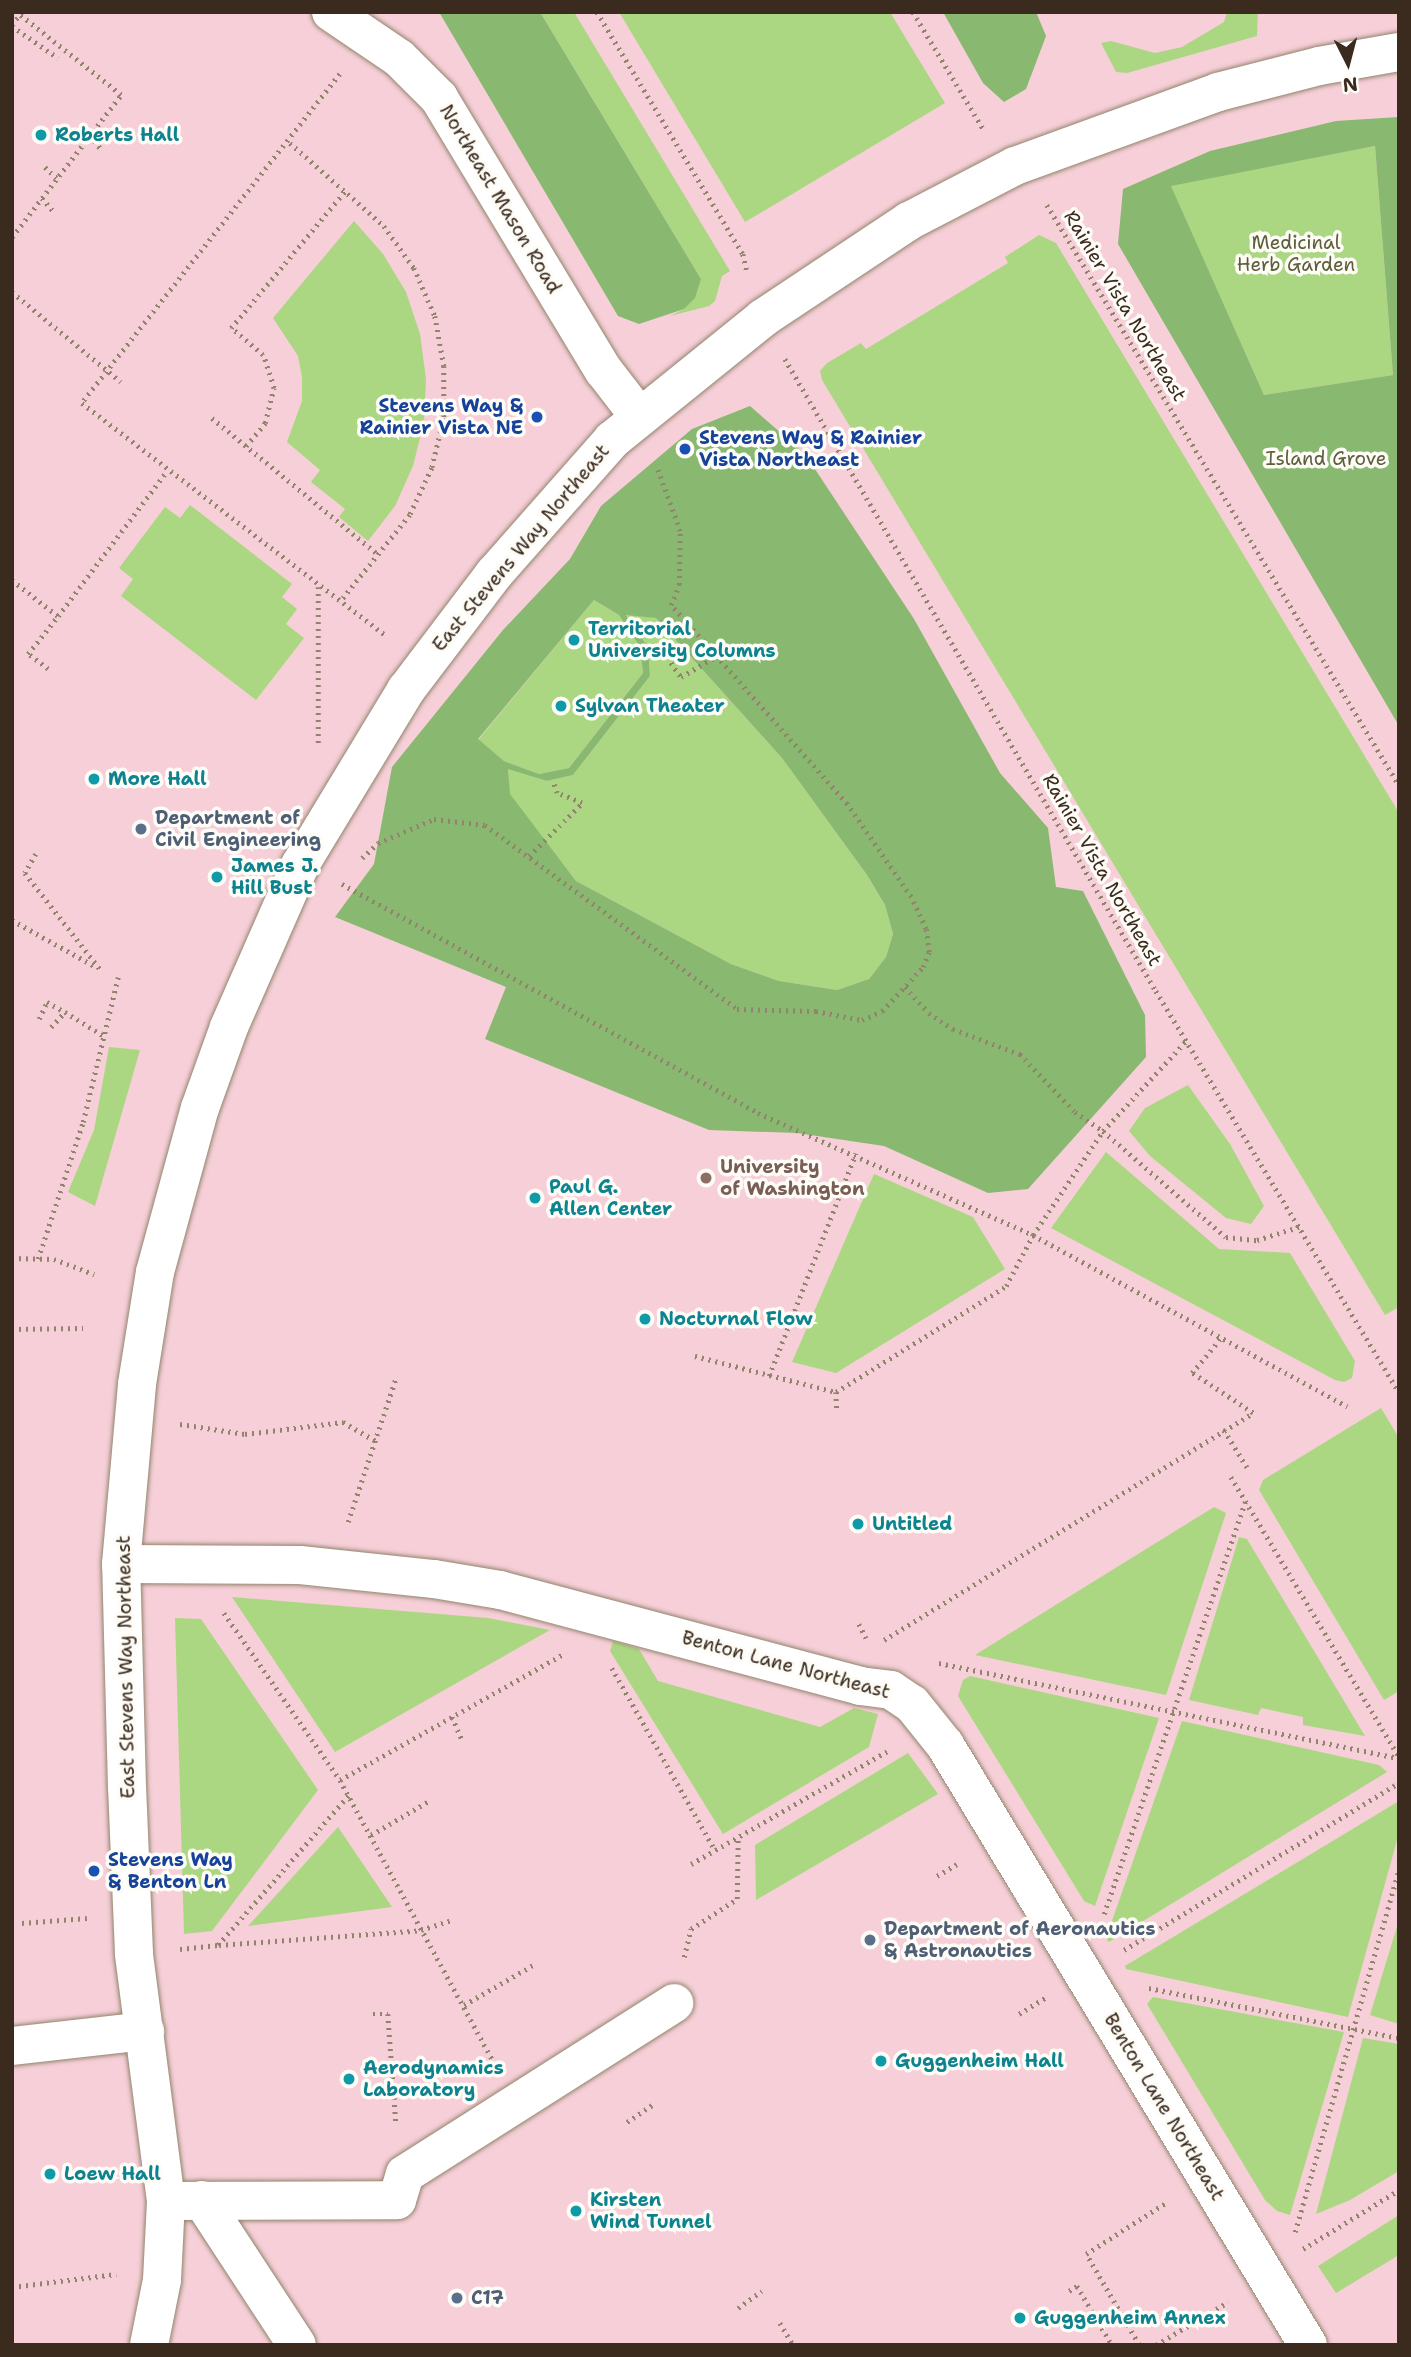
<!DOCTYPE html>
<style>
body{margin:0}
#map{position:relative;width:1411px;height:2357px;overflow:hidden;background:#eadfbb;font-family:"Shantell Sans",sans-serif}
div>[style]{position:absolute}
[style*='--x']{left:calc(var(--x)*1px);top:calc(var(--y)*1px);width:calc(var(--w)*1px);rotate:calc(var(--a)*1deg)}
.built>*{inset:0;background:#f6cfd8}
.green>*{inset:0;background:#acd782}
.forest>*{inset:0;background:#89b870}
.path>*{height:4.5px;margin-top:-2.25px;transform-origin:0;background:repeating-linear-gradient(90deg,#92846c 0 2px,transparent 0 7px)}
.roads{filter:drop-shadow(0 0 2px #92846c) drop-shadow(0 0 2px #92846c)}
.minor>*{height:38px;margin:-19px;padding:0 19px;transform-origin:19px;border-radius:19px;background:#fff}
.dots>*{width:19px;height:19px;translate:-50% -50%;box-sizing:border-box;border:4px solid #fdfcf7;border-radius:50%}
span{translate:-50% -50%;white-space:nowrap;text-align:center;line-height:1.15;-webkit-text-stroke:7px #fdfcf7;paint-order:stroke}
.culture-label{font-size:19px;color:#0d838f;font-weight:700}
.left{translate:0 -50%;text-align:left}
.street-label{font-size:19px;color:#3b2a1e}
.park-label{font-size:19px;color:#5d5e3c}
.transit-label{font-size:19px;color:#164399;font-weight:700}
.right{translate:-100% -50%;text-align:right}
.service-label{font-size:19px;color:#4e5e75;font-weight:700}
.education-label{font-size:19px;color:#785e54;font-weight:700}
.frame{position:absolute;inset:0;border:14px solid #3b2a1e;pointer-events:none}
.north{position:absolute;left:1313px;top:28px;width:70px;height:70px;-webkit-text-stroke:5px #fdfcf7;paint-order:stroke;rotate:174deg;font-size:19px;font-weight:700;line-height:28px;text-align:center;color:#3b2a1e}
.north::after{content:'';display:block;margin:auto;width:24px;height:32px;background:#3b2a1e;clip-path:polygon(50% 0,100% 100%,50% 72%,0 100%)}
</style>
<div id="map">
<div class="built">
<div style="clip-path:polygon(12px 12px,1399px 12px,1399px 2345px,12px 2345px)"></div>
</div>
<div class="green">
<div style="clip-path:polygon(540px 12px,574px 12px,730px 271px,722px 276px,715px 301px,709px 306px,670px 316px,684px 309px,701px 279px)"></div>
<div style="clip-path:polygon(619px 12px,890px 12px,945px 103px,745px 222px)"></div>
<div style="clip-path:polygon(1227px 12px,1258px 12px,1257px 36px,1127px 73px,1116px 72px,1101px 43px,1111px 41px,1155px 53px,1182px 47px,1224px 22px)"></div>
<div style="clip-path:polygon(1375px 146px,1393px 375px,1264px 395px,1170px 185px)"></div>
<div style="clip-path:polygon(354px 221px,383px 254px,406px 292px,420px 334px,426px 379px,424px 422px,413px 466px,395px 506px,368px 541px,339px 517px,345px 509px,311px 482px,320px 470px,287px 442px,302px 401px,302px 377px,298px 356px,273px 318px)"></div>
<div style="clip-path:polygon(1039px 235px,1056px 243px,1399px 813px,1399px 1307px,1385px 1315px,822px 380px,820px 371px,827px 363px,861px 343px,866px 349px,1008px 263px,1005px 257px)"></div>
<div style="clip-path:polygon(190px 505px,292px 584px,282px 597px,297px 609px,286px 624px,304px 638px,256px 700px,121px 596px,133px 579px,119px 568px,165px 507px,180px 518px)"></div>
<div style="clip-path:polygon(594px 600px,619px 615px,640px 647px,643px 673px,569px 768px,539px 774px,504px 761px,478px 740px)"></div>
<div style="clip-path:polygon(626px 614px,656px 618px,782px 758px,867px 875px,885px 905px,893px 934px,886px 957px,869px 979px,837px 990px,779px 981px,731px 964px,576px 881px,509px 794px,508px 768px,547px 781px,573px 775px,650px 676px,648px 647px)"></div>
<div style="clip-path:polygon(109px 1047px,140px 1050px,95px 1206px,68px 1192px,94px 1130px)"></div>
<div style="clip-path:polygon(1188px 1085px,1230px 1144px,1264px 1206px,1251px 1224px,1226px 1218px,1150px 1156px,1129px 1131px,1145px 1108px)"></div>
<div style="clip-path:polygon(1106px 1152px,1219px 1249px,1290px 1253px,1355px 1361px,1352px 1378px,1344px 1382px,1335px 1380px,1051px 1228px)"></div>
<div style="clip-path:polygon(874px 1174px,973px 1217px,1005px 1269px,836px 1373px,792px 1362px)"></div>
<div style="clip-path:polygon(1381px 1408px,1399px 1438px,1399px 1691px,1384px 1700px,1259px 1490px,1263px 1480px)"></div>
<div style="clip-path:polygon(1214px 1507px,1226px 1513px,1166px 1695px,975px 1655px)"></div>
<div style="clip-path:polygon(1239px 1537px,1247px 1539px,1365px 1736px,1303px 1725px,1303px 1717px,1261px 1708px,1258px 1715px,1189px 1700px)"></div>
<div style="clip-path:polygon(232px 1597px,488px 1618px,550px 1630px,335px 1752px)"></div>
<div style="clip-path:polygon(175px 1618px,201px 1619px,318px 1790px,212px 1931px,184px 1934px)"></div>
<div style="clip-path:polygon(613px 1641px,639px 1649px,658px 1681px,820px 1727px,854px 1708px,878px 1714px,869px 1747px,723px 1834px,610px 1651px)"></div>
<div style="clip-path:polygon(970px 1676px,1159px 1718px,1095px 1906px,1084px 1901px,958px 1696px,963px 1680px)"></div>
<div style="clip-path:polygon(1182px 1721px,1379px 1765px,1387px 1772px,1109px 1942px,1106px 1938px)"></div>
<div style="clip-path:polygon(908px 1753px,938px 1794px,756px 1900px,755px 1845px)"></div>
<div style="clip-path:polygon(1399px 1801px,1399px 1833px,1348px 2017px,1126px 1969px,1125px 1966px)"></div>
<div style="clip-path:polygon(338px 1827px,392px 1907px,248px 1926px)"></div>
<div style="clip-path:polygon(1399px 1920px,1399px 2024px,1370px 2015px)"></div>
<div style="clip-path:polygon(1153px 1997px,1344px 2032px,1290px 2215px,1277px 2211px,1265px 2200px,1147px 2004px)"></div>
<div style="clip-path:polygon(1363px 2038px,1399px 2044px,1399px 2171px,1350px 2200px,1316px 2214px)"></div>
<div style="clip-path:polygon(1399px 2215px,1399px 2255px,1336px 2293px,1318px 2266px)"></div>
</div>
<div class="forest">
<div style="clip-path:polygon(439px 12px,540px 12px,701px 279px,695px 298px,684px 309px,639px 324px,618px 316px)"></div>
<div style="clip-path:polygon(943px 12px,1036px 12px,1046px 36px,1026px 89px,1004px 102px,983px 83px)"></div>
<div style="clip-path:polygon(evenodd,1399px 117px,1399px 726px,1118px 244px,1123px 189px,1210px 151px,1336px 121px,1399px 117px,1375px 146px,1393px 375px,1264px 395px,1171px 186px,1375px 146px)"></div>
<div style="clip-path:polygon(evenodd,750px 406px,805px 454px,914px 619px,1000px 773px,1048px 828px,1056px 887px,1083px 891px,1145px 1015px,1146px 1057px,1028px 1189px,988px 1193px,884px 1146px,797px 1133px,709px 1130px,485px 1039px,506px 987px,335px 917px,374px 864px,392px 767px,503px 630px,570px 559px,601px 506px,692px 429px,750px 406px,594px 600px,619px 615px,640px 647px,643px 673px,569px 768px,539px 774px,504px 761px,478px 739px,594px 600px,750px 406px,626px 615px,656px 618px,782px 758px,867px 875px,885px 905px,893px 934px,886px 957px,869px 979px,837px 990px,779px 981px,731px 964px,576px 881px,510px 794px,508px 769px,547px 781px,573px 775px,650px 676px,648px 647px,626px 615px)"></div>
</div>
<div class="path">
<div style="--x:597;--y:12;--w:283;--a:58.9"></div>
<div style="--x:743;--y:254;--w:17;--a:77"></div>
<div style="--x:913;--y:12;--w:138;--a:59"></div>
<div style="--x:12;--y:25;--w:16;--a:-55"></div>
<div style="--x:12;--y:26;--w:56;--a:34.8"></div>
<div style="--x:340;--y:74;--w:418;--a:128.1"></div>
<div style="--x:82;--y:403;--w:384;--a:37.4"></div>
<div style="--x:90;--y:135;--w:18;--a:52"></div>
<div style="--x:290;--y:143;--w:125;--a:41.4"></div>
<div style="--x:384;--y:226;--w:52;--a:54.5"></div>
<div style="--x:414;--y:268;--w:52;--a:66.4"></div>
<div style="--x:435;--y:316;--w:51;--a:79.8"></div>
<div style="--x:444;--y:366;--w:52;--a:90"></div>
<div style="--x:444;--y:418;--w:51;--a:103.5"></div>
<div style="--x:432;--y:468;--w:52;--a:115.1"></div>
<div style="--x:410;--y:515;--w:112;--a:128.8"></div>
<div style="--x:45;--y:167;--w:16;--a:43"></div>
<div style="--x:42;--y:198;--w:18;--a:49"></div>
<div style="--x:1047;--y:205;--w:678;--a:58.75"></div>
<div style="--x:12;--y:237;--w:179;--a:-52.5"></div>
<div style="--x:121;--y:95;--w:129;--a:-141.6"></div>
<div style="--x:12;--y:292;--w:141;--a:39.5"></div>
<div style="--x:785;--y:359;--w:733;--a:59.59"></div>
<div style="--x:1156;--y:991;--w:470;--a:58.8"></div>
<div style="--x:212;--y:418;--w:216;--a:39.4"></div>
<div style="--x:246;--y:446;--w:30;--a:-50"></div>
<div style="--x:265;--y:423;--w:36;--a:-76"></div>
<div style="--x:274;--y:388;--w:35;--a:-108"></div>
<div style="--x:263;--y:355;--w:42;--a:-139.8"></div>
<div style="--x:231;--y:328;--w:178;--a:-50.2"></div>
<div style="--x:12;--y:580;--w:58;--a:38"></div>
<div style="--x:58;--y:616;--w:181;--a:-53.1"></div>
<div style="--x:652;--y:657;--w:15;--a:0"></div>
<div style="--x:667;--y:657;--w:24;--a:55"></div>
<div style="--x:681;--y:677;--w:42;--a:-30.3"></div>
<div style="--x:48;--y:669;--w:25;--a:-143"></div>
<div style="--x:28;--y:654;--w:48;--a:-51.7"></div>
<div style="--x:318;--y:743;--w:156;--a:-90"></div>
<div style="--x:36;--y:854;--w:22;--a:120"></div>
<div style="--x:25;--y:873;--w:122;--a:52"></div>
<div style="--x:529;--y:856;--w:75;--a:-45"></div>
<div style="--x:582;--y:803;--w:27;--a:-158"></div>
<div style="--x:557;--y:793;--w:12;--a:-110"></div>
<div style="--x:362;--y:858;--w:22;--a:-43"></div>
<div style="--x:378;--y:843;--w:61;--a:-23.2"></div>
<div style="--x:434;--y:819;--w:51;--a:6.7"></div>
<div style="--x:485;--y:825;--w:312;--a:36.1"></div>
<div style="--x:737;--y:1009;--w:79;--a:1.5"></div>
<div style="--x:816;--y:1011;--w:47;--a:11.1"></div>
<div style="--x:862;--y:1020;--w:22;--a:-24"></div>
<div style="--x:882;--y:1011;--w:60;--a:-47"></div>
<div style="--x:923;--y:967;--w:16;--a:-68"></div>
<div style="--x:929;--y:952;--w:23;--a:-97"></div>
<div style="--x:926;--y:929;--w:35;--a:-115"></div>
<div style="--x:911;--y:897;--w:113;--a:-124.5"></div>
<div style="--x:847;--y:804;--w:266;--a:-131.5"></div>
<div style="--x:671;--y:605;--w:22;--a:-68"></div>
<div style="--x:679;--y:585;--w:54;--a:-88.9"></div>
<div style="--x:680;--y:531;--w:70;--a:-110"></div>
<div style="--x:342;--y:884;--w:475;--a:28.8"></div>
<div style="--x:758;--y:1113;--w:301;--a:23.9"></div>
<div style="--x:1033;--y:1235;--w:358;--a:28.6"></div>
<div style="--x:12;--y:920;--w:96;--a:29.2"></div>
<div style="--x:905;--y:987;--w:35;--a:47"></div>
<div style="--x:929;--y:1013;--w:29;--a:34"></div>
<div style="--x:953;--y:1029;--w:72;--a:20.5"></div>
<div style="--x:1020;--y:1054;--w:80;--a:46.5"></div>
<div style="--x:1075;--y:1112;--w:34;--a:34"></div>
<div style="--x:1103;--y:1131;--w:162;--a:40.8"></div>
<div style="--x:1226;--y:1237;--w:31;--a:6"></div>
<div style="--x:1257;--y:1240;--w:44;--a:-17.2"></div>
<div style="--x:39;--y:1019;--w:19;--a:-65"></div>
<div style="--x:47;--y:1002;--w:21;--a:29"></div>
<div style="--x:51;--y:1027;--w:21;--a:-47"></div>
<div style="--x:65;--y:1012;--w:46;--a:31.6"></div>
<div style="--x:12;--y:1258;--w:42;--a:1.4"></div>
<div style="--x:54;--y:1259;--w:43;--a:20.6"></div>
<div style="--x:38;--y:1259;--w:144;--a:-71.8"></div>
<div style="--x:83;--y:1122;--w:149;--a:-76.4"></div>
<div style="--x:12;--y:1329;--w:71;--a:-0.8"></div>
<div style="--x:695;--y:1356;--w:146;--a:14.3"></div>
<div style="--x:836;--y:1392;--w:200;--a:-31.9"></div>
<div style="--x:1006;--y:1286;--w:58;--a:-62.1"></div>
<div style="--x:1033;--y:1235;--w:125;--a:-56.1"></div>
<div style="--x:1103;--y:1131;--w:122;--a:-47.3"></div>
<div style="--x:769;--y:1376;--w:239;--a:-68.7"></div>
<div style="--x:836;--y:1392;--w:17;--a:87"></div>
<div style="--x:180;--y:1424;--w:66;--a:8.7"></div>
<div style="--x:245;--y:1434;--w:99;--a:-7"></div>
<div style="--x:343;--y:1422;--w:38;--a:30"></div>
<div style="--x:1224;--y:1430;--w:44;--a:58.1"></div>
<div style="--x:1231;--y:1477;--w:327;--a:59"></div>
<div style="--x:348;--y:1522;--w:152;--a:-71.6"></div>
<div style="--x:224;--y:1613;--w:203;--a:55.2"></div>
<div style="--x:340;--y:1780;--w:324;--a:61.4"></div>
<div style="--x:859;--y:1624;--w:16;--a:63"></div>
<div style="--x:884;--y:1640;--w:433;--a:-31.6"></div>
<div style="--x:1253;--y:1413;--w:73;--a:-146.7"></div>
<div style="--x:1192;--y:1373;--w:45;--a:-50.4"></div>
<div style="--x:939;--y:1663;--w:470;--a:11.7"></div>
<div style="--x:612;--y:1668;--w:209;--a:60.5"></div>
<div style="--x:452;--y:1717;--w:24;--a:66"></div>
<div style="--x:340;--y:1780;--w:255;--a:-29.4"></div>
<div style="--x:371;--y:1835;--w:67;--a:-30.4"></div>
<div style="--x:691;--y:1864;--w:228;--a:-29.9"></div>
<div style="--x:937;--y:1876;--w:23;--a:-31"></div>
<div style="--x:1104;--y:1914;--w:436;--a:-71.1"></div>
<div style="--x:22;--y:1923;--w:65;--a:-4.4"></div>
<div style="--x:219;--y:1945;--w:203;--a:-4.2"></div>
<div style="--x:421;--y:1930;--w:32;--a:-18"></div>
<div style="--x:180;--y:1949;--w:38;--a:-6"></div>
<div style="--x:218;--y:1945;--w:198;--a:-48.9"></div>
<div style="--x:1124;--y:1950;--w:322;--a:-31.3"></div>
<div style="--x:684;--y:1957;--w:29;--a:-76"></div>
<div style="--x:691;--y:1929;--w:55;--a:-33.1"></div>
<div style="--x:737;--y:1899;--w:61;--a:-89.1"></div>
<div style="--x:1149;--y:1988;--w:255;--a:11.3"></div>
<div style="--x:464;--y:2005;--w:80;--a:-30.1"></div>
<div style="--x:373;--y:2014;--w:15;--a:0"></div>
<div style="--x:388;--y:2014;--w:110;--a:85.8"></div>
<div style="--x:1019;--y:2014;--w:31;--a:-32"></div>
<div style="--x:627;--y:2122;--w:30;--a:-34"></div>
<div style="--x:1295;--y:2232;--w:378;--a:-74"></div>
<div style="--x:1303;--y:2249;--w:113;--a:-31.6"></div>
<div style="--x:12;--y:2287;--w:105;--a:-7.1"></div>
<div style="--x:1069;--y:2291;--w:9;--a:-32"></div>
<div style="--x:1077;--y:2286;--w:69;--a:59.3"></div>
<div style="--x:738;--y:2308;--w:29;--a:-36"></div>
<div style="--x:780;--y:2323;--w:26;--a:59"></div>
<div style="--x:1139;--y:2345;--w:105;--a:-120.2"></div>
<div style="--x:1086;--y:2254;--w:96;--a:-32.7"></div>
<div style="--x:1156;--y:2345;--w:84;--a:-30.8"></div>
</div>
<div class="roads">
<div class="minor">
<div style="--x:331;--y:12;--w:82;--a:34.1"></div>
<div style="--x:399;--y:58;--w:57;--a:45"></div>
<div style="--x:439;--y:98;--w:319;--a:58.9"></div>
<div style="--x:604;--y:371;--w:56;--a:52.3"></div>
<div style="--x:121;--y:1564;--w:179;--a:0.3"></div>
<div style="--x:300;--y:1565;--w:135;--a:6"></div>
<div style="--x:434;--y:1579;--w:67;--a:9.5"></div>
<div style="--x:500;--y:1590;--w:373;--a:14.9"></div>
<div style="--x:860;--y:1686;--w:31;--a:7"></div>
<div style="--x:891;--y:1690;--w:25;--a:34"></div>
<div style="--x:912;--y:1704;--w:53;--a:51.2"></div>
<div style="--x:945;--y:1745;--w:701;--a:58.83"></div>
<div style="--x:12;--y:2046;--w:134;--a:-6.4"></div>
<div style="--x:202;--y:2200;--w:173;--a:56.8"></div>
<div style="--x:166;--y:2201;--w:231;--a:-0.2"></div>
<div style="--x:397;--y:2200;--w:27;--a:-73"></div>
<div style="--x:405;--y:2174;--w:319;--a:-32.4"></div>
<div style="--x:149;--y:2345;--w:66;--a:-78.7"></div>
<div style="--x:162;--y:2280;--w:79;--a:-87.1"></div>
<div style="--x:166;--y:2201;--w:250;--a:-97.4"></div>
<div style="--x:134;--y:1953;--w:165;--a:-92.4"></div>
<div style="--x:127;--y:1788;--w:224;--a:-91.5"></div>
<div style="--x:121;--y:1564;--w:181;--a:-84.9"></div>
<div style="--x:137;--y:1384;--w:113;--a:-80.9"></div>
<div style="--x:155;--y:1272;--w:170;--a:-74.7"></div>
<div style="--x:200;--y:1108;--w:86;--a:-70.3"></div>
<div style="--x:229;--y:1027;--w:177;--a:-66.3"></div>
<div style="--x:300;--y:865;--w:205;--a:-58.8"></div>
<div style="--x:406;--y:690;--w:146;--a:-52.8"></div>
<div style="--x:494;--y:574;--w:179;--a:-48.6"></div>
<div style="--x:612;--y:440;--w:194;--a:-38.9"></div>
<div style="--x:763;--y:318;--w:175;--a:-33.6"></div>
<div style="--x:909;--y:221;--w:119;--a:-27.4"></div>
<div style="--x:1015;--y:166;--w:216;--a:-20"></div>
<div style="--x:1218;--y:92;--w:104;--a:-14.4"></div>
<div style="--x:1319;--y:66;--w:81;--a:-9.9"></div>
</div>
</div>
<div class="dots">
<div style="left:41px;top:135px;background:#0f9aa8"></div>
<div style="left:537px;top:417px;background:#1a4fb4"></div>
<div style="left:685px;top:449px;background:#1a4fb4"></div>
<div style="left:574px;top:640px;background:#0f9aa8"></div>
<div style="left:561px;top:706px;background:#0f9aa8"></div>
<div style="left:94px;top:779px;background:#0f9aa8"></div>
<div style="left:141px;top:829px;background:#5c6f8a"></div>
<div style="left:217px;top:877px;background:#0f9aa8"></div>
<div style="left:706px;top:1178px;background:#8d6e63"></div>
<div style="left:535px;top:1198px;background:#0f9aa8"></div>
<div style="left:645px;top:1319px;background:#0f9aa8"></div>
<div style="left:858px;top:1524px;background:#0f9aa8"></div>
<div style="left:94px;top:1871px;background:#1a4fb4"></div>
<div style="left:870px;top:1940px;background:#5c6f8a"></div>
<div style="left:881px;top:2061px;background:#0f9aa8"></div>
<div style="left:349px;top:2079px;background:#0f9aa8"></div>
<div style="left:50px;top:2174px;background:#0f9aa8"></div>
<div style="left:576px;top:2211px;background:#0f9aa8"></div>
<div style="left:457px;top:2298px;background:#5c6f8a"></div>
<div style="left:1020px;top:2318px;background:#0f9aa8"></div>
</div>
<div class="culture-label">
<span class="left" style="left:55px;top:135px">Roberts Hall</span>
<span class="left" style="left:588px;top:640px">Territorial<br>University Columns</span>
<span class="left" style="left:575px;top:706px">Sylvan Theater</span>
<span class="left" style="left:108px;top:779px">More Hall</span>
<span class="left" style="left:231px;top:877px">James J.<br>Hill Bust</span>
<span class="left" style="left:549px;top:1198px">Paul G.<br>Allen Center</span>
<span class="left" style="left:659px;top:1319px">Nocturnal Flow</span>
<span class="left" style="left:872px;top:1524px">Untitled</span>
<span class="left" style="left:895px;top:2061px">Guggenheim Hall</span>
<span class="left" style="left:363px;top:2079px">Aerodynamics<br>Laboratory</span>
<span class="left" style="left:64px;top:2174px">Loew Hall</span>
<span class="left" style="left:590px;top:2211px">Kirsten<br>Wind Tunnel</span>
<span class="left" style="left:1034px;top:2318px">Guggenheim Annex</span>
</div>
<div class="street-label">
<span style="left:500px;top:199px;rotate:59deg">Northeast Mason Road</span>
<span style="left:1125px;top:306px;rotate:59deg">Rainier Vista Northeast</span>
<span style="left:521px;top:548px;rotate:-50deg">East Stevens Way Northeast</span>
<span style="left:1102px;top:870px;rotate:60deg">Rainier Vista Northeast</span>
<span style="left:786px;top:1665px;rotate:15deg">Benton Lane Northeast</span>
<span style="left:126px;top:1667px;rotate:-91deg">East Stevens Way Northeast</span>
<span style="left:1164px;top:2107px;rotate:59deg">Benton Lane Northeast</span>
</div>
<div class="park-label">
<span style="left:1296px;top:254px">Medicinal<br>Herb Garden</span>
<span style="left:1326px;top:459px">Island Grove</span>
</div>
<div class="transit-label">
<span class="right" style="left:523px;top:417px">Stevens Way &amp;<br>Rainier Vista NE</span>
<span class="left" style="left:699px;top:449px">Stevens Way &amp; Rainier<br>Vista Northeast</span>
<span class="left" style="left:108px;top:1871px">Stevens Way<br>&amp; Benton Ln</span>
</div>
<div class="service-label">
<span class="left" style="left:155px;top:829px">Department of<br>Civil Engineering</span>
<span class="left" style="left:884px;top:1940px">Department of Aeronautics<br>&amp; Astronautics</span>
<span class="left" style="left:471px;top:2298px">C17</span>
</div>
<div class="education-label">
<span class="left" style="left:720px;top:1178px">University<br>of Washington</span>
</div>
<div class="frame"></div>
<div class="north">N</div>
</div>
